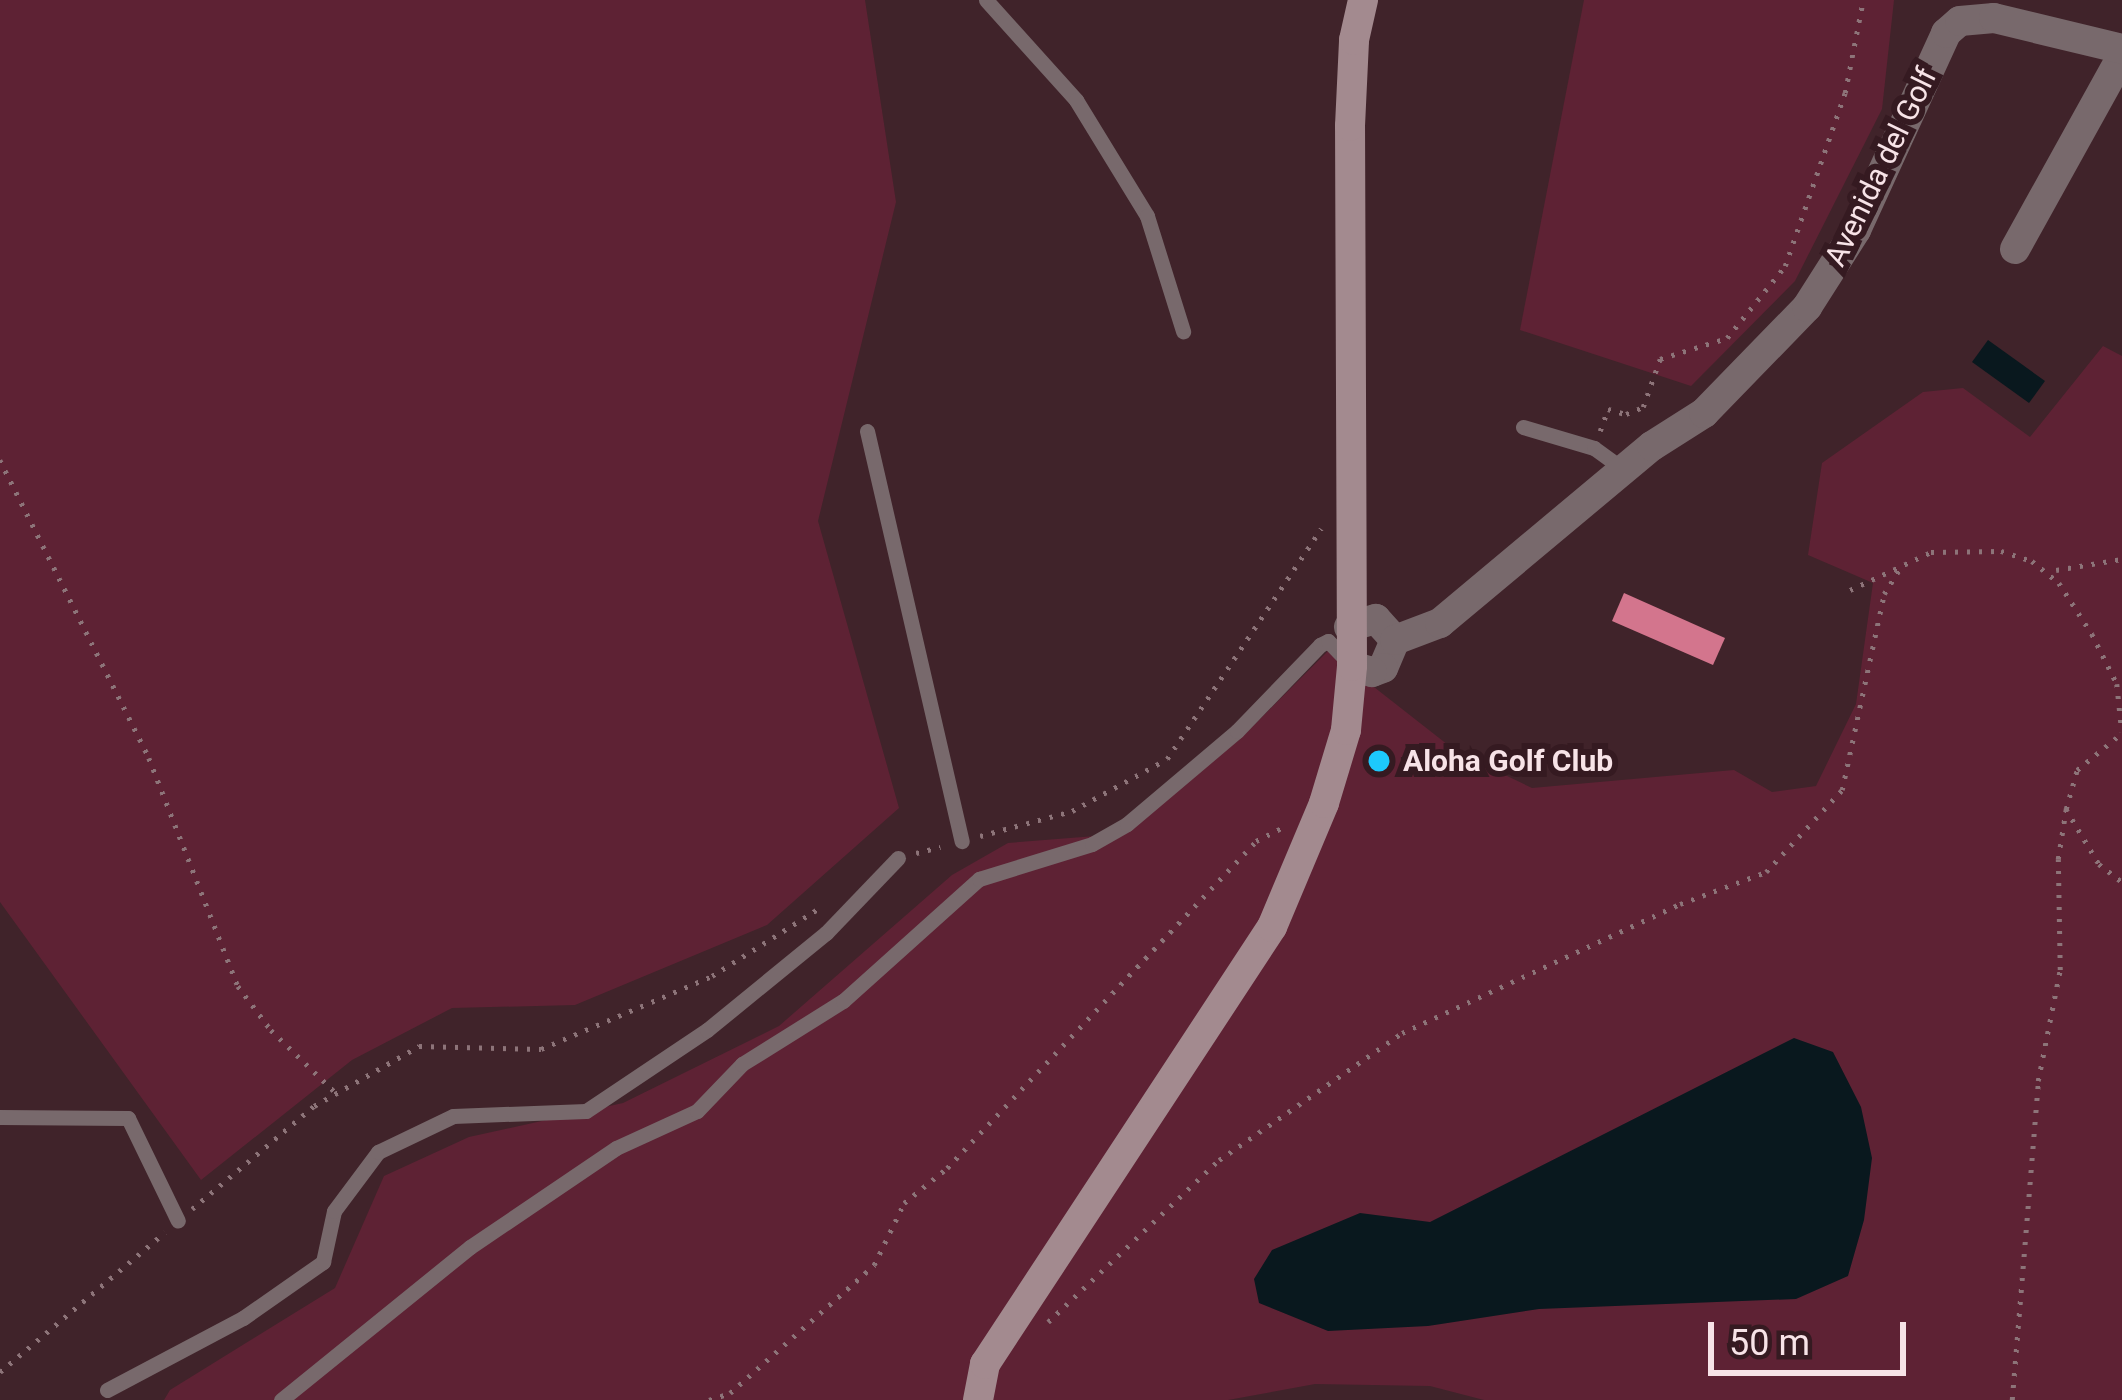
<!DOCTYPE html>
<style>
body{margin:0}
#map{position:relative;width:2122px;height:1400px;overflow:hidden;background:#40232a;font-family:Roboto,sans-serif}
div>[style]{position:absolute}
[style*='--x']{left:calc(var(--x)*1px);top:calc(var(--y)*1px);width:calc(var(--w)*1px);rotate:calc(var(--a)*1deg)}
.green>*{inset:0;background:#5e2234}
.water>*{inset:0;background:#09181e}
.building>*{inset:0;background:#d3758d}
.path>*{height:4.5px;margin-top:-2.25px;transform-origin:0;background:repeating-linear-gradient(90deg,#8d7479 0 3px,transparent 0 12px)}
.lane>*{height:15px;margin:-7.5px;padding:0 7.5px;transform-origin:7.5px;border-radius:7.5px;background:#78696c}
.street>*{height:30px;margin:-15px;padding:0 15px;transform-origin:15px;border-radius:15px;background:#78696c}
.secondary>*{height:30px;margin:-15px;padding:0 15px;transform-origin:15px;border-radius:15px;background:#a38a8f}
.dots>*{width:33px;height:33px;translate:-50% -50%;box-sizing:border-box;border:6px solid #351a21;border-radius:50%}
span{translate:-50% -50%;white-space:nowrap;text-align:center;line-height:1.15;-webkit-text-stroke:12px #351a21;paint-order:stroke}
.street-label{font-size:30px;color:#f7e3e7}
.poi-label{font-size:30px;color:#f7e3e7;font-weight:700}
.left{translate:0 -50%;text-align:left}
.scale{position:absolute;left:1708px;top:1322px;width:198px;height:54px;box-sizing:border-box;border:6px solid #f7e3e7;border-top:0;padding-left:15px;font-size:36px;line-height:42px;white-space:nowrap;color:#f7e3e7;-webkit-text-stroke:9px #351a21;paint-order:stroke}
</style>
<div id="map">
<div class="green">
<div style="clip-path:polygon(0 0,865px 0,896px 202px,818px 521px,899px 808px,767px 925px,575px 1005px,452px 1008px,352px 1060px,201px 1180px,0 902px)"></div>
<div style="clip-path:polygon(1584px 0,1894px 0,1882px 109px,1795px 281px,1691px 386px,1520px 330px)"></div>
<div style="clip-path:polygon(2103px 346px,2122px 356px,2122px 1400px,1484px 1400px,1430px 1386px,1315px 1384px,1228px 1400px,164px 1400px,170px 1390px,335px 1288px,384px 1176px,469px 1137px,623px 1103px,779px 1026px,952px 875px,1008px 843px,1121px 834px,1239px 740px,1328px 651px,1457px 752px,1532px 788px,1734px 770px,1772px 792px,1816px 786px,1856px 704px,1873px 583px,1808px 555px,1822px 463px,1923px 392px,1963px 388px,2030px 437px)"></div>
</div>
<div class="water">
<div style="clip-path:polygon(1988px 340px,2045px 381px,2029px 403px,1972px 362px)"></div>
<div style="clip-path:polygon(1794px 1038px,1833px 1052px,1861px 1107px,1872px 1158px,1864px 1220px,1848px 1276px,1796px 1299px,1539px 1309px,1428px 1326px,1328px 1331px,1259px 1303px,1254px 1279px,1272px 1250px,1360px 1213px,1430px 1222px)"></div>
</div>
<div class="building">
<div style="clip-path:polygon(1624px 593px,1725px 638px,1713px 665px,1612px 621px)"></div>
</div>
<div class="path">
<div style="--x:1600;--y:431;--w:23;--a:-70"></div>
<div style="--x:1608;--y:409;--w:19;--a:16"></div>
<div style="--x:1626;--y:414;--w:18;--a:-22"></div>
<div style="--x:1643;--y:407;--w:51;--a:-70.5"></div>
<div style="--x:1660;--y:359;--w:70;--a:-17.4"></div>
<div style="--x:1727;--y:338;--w:92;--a:-51.1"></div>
<div style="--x:1785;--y:266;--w:183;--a:-70.9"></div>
<div style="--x:1845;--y:93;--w:95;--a:-79"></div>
<div style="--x:0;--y:460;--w:333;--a:63.4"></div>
<div style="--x:149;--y:758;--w:245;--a:68.7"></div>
<div style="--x:238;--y:986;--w:55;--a:53.1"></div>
<div style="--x:271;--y:1030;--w:91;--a:44.1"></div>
<div style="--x:2056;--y:570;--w:67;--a:-9.5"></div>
<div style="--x:1850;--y:590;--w:89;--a:-25.1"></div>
<div style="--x:1931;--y:552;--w:70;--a:-0.8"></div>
<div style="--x:2001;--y:551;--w:33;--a:18"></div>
<div style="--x:2032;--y:561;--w:35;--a:39"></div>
<div style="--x:2059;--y:583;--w:61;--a:57.1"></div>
<div style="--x:2092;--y:634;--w:56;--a:63.4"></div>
<div style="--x:2117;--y:684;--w:48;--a:84.1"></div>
<div style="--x:2066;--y:809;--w:41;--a:-74.2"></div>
<div style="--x:2077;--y:770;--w:58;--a:-39.4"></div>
<div style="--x:980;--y:836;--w:95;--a:-15.2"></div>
<div style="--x:1072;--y:811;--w:108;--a:-28.7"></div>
<div style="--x:1167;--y:759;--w:277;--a:-56.2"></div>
<div style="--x:916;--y:853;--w:25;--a:-14"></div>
<div style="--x:192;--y:1209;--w:160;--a:-40.2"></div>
<div style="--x:314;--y:1106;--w:121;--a:-29.7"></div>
<div style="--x:419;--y:1046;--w:122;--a:1.4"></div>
<div style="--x:541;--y:1049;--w:186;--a:-23.1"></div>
<div style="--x:712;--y:976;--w:125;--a:-32.3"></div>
<div style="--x:1048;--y:1322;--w:236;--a:-43.5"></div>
<div style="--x:1219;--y:1160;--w:223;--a:-34.8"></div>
<div style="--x:1402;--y:1033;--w:306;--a:-24.9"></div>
<div style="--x:1680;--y:904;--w:92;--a:-20.4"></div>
<div style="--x:1766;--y:872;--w:112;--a:-47.2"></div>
<div style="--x:1842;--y:790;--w:200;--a:-77.9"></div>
<div style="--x:1884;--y:594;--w:34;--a:-58"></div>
<div style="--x:0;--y:1372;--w:216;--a:-40.3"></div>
<div style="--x:709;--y:1400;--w:22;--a:-18"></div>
<div style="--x:730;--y:1393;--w:193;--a:-41.6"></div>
<div style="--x:874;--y:1265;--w:69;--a:-64.2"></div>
<div style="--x:904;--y:1203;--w:55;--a:-39.1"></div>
<div style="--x:947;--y:1168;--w:450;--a:-46.6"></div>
<div style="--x:1256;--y:841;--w:30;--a:-27"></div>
<div style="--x:2012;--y:1400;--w:320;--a:-85.3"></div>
<div style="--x:2038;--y:1081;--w:113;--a:-78.8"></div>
<div style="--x:2060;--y:970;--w:111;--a:-91"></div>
<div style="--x:2058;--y:859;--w:51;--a:-80.9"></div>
<div style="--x:2066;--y:809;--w:64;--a:59"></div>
<div style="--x:2099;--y:864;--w:29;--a:38"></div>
</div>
<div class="lane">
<div style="--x:986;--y:0;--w:135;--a:48"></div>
<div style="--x:1076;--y:100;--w:136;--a:58.5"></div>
<div style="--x:1147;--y:216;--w:121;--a:72.6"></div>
<div style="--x:1523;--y:427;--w:74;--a:16.5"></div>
<div style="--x:1594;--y:448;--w:37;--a:36"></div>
<div style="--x:867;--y:431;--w:421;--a:77"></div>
<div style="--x:0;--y:1117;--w:128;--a:0.4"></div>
<div style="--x:128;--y:1118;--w:114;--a:64.1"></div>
<div style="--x:107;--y:1390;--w:154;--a:-27.9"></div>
<div style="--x:243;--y:1318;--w:98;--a:-35"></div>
<div style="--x:323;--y:1262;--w:52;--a:-77.8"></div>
<div style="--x:334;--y:1211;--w:74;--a:-53.3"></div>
<div style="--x:378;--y:1152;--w:83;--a:-25.6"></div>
<div style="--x:453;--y:1116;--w:133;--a:-2.2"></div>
<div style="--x:586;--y:1111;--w:146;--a:-33.8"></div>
<div style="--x:707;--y:1030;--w:154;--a:-39.2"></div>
<div style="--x:826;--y:933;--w:104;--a:-46.2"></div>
<div style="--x:281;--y:1400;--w:243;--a:-39"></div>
<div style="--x:470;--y:1247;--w:176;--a:-34.1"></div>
<div style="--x:616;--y:1148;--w:89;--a:-24.6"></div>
<div style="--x:697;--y:1111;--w:65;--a:-46.2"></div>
<div style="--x:742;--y:1064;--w:119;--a:-32"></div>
<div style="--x:843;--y:1001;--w:183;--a:-41.9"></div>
<div style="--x:979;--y:879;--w:118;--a:-17.2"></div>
<div style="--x:1092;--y:844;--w:40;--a:-29.7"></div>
<div style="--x:1127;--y:824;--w:144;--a:-40.2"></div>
<div style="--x:1237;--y:731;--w:120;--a:-46"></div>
<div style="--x:1320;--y:645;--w:9;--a:-27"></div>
<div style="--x:1328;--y:641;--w:33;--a:46"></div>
</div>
<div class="street">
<div style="--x:2015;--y:249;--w:221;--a:-61"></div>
<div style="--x:1349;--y:627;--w:28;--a:-17"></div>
<div style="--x:1376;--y:619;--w:28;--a:48"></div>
<div style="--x:1395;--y:640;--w:30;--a:113"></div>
<div style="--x:1383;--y:668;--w:12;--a:160"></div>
<div style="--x:1372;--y:672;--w:21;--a:-163"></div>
<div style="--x:1395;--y:640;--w:48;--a:-20.7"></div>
<div style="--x:1440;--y:623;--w:276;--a:-39.9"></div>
<div style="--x:1652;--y:446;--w:62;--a:-32.4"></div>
<div style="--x:1704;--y:413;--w:148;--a:-45.8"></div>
<div style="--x:1807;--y:307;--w:91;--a:-57.5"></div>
<div style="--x:1856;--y:230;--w:217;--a:-65.4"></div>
<div style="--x:1946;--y:33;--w:18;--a:-41"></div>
<div style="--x:1960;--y:21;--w:34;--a:-5"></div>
<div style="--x:1994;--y:18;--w:132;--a:13.6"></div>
</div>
<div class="secondary">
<div style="--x:978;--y:1400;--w:37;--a:-79"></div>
<div style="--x:985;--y:1364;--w:523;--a:-56.71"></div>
<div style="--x:1272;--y:927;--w:134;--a:-67.2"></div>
<div style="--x:1324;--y:803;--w:76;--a:-73.2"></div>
<div style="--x:1346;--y:730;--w:64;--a:-84.6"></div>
<div style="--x:1352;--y:666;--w:540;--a:-90.21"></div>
<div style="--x:1350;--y:126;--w:86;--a:-87.3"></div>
<div style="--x:1354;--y:40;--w:41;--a:-77.3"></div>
</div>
<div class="dots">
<div style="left:1379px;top:761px;background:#1dc9fc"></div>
</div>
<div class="street-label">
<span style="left:1881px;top:167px;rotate:-64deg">Avenida del Golf</span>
</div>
<div class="poi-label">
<span class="left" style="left:1403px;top:761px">Aloha Golf Club</span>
</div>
<div class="scale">50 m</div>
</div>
